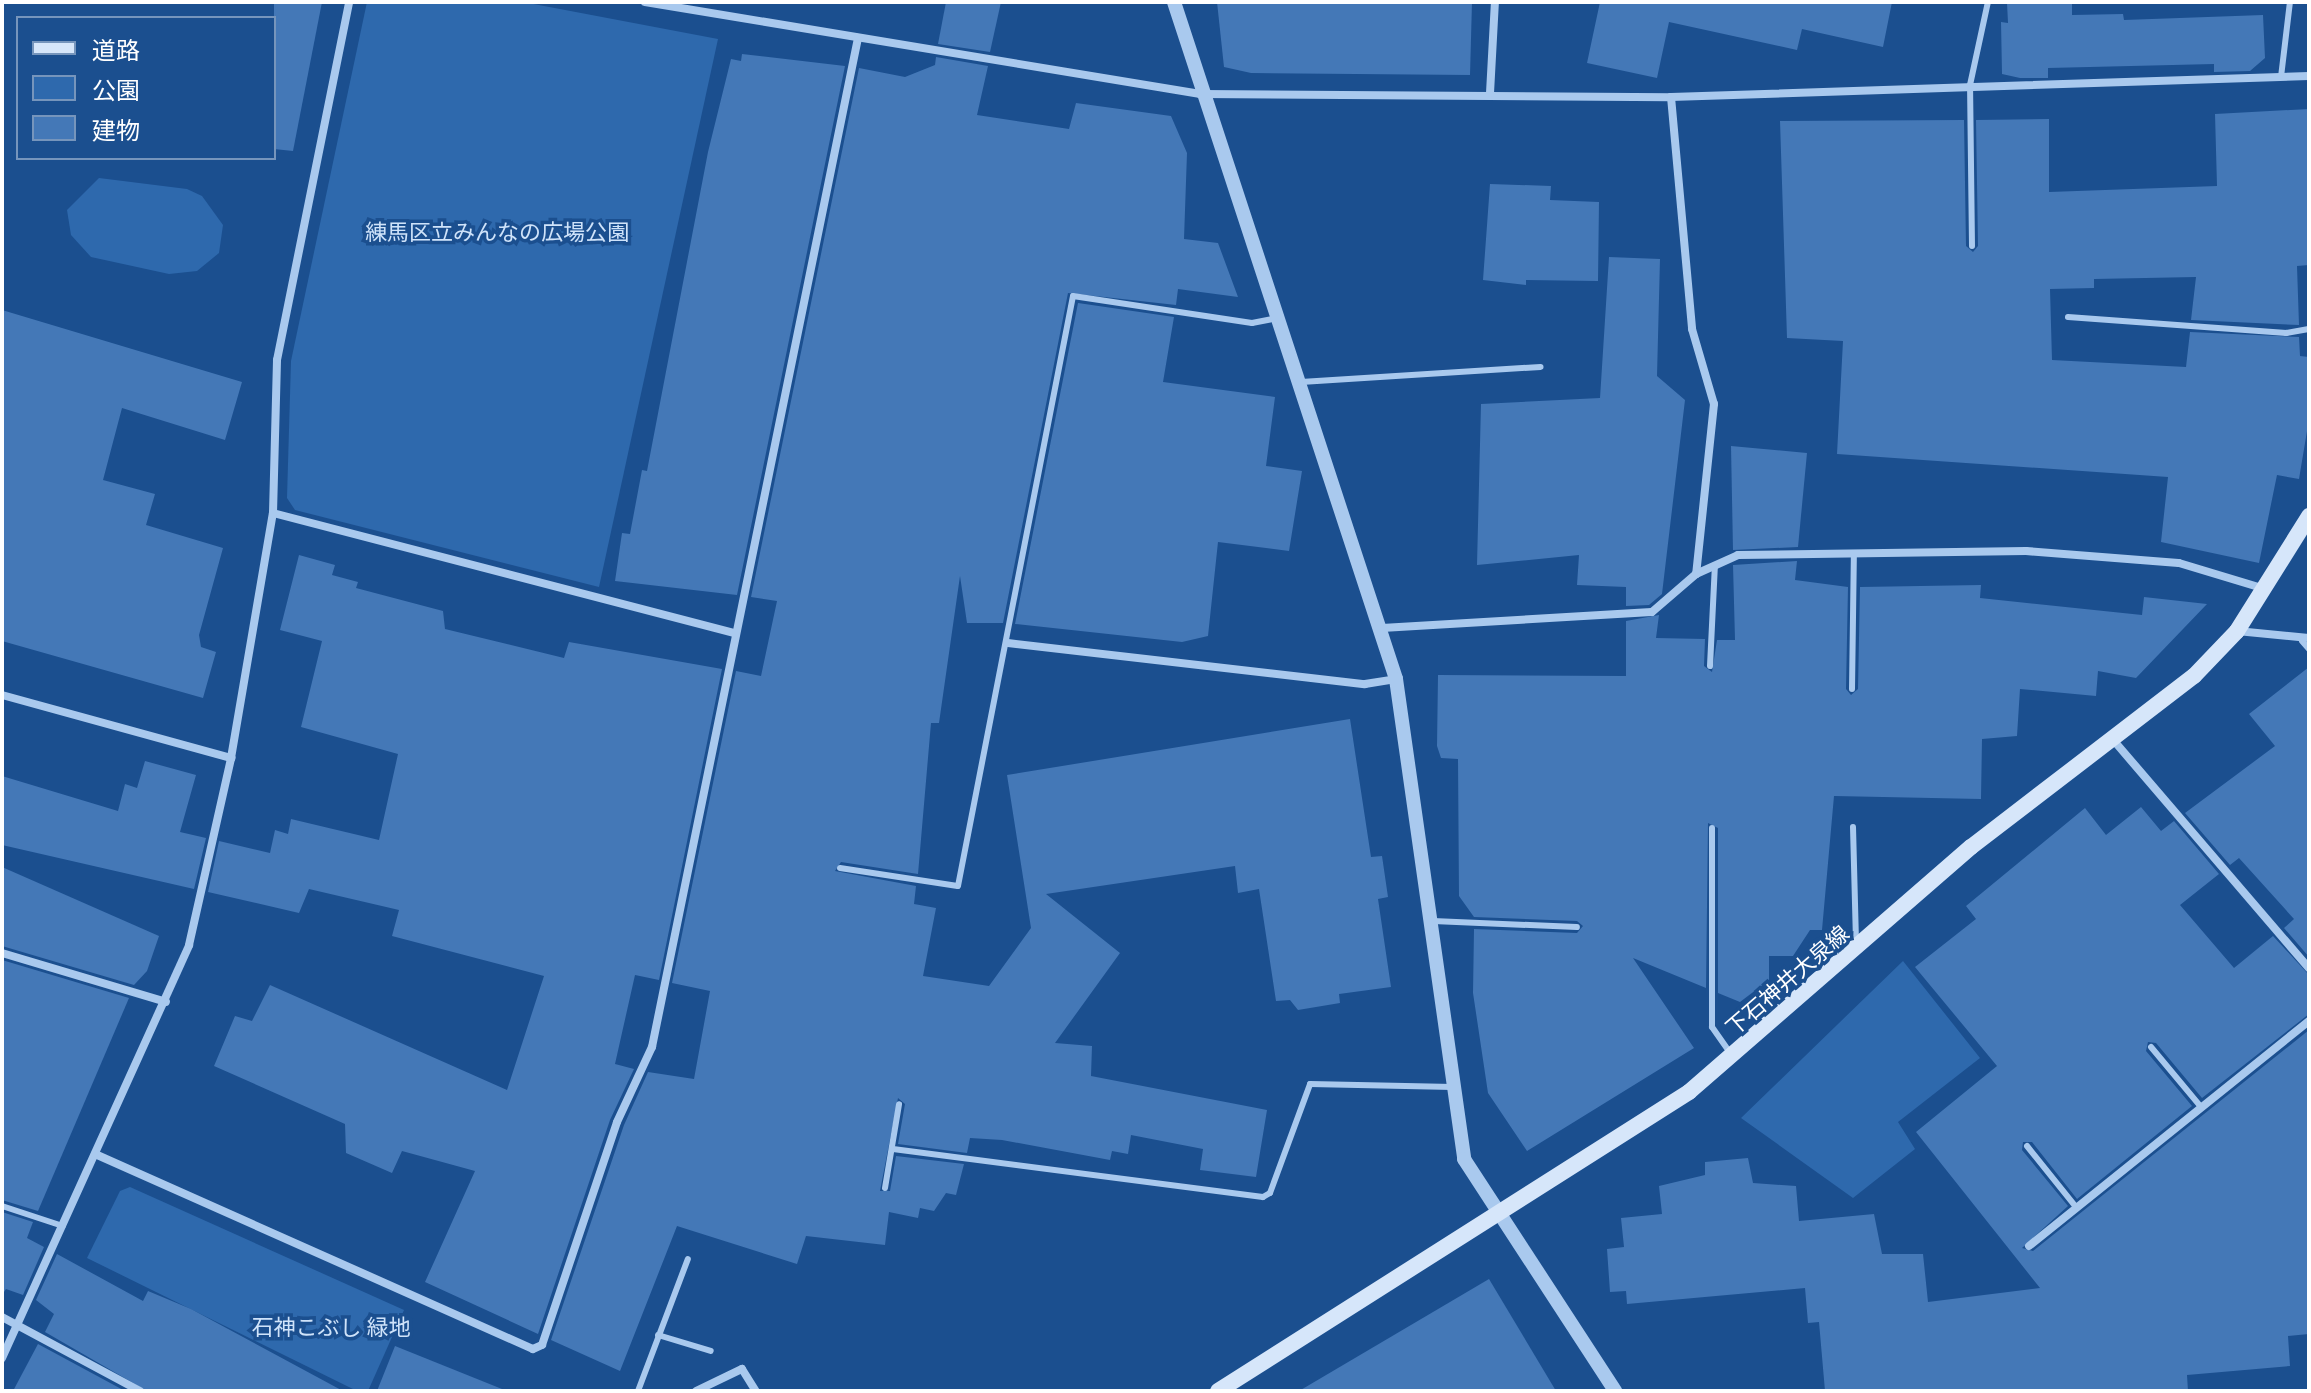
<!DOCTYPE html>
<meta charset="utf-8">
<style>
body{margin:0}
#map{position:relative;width:2311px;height:1393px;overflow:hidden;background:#1b4f8f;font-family:"IBM Plex Sans","Noto Sans JP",sans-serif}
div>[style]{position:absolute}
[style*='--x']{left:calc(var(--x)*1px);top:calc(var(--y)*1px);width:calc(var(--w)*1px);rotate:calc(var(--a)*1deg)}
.green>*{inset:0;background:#2e69ad}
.building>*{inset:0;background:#4478b7}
.service>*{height:6px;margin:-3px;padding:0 3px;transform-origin:3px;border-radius:3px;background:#a9c9ee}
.minor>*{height:8px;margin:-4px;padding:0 4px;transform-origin:4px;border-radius:4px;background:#a9c9ee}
.tertiary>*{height:14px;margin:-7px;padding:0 7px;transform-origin:7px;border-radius:7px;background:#a9c9ee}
.secondary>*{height:16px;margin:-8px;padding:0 8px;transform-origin:8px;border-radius:8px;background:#d6e6fa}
span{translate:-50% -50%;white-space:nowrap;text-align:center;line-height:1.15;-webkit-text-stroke:7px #1b4f8f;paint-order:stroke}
.park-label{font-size:22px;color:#cfe3fa}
.street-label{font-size:22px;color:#fff}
.frame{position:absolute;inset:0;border:4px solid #fff;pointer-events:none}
.legend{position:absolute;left:16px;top:16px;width:260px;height:144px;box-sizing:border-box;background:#1b4f8f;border:2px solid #7695bc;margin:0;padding:10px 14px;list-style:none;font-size:24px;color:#fff}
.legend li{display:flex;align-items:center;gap:16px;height:40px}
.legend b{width:40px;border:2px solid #7695bc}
</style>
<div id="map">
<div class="green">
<div style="clip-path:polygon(367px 2px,523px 2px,718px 39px,599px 587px,295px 510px,287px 498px,291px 361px)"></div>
<div style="clip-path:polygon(99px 178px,187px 189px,202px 196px,223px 225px,219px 253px,197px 271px,169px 274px,91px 257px,71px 235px,67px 210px)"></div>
<div style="clip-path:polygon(1903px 961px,1980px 1058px,1898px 1122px,1915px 1149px,1853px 1198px,1741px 1118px)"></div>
<div style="clip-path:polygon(130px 1187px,404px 1310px,368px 1391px,357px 1391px,87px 1258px,120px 1191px)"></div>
</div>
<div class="building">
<div style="clip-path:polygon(274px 2px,322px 2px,293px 151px,274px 149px)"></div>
<div style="clip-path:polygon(946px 2px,1001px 2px,990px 52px,938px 44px)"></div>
<div style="clip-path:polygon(1217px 2px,1472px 2px,1470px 75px,1251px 73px,1224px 67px)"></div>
<div style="clip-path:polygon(1600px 2px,1892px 2px,1883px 47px,1802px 29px,1797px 50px,1669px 22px,1657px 78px,1587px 63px)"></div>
<div style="clip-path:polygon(2017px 2px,2072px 3px,2072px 15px,2123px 14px,2124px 20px,2263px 15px,2265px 58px,2250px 71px,2214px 72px,2214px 64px,2048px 68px,2048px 78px,2020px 78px,2002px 74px,2001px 22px,2008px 23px,2007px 3px)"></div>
<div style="clip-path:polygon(742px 54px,845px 66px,737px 595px,615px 581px,622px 533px,630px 534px,642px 470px,647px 471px,708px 152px,731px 59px,741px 61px)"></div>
<div style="clip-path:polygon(936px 57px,988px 66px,977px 115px,1069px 129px,1076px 103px,1171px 116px,1187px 153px,1184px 239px,1218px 243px,1238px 297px,1178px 289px,1176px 305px,1068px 293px,1003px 623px,967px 623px,960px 576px,939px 723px,931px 723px,918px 874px,841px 862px,835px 871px,916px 886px,914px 904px,936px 908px,923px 976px,989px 986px,1031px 928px,1007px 775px,1350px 719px,1371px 857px,1382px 856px,1388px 897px,1378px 899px,1391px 987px,1339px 994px,1340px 1003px,1298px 1010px,1290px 1000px,1276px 1001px,1259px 889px,1238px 893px,1235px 866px,1046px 894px,1120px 953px,1055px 1043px,1092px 1046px,1091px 1076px,1267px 1110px,1256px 1177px,1200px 1170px,1203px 1149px,1131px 1135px,1128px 1154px,1112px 1151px,1110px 1160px,1002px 1140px,970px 1138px,967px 1153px,898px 1144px,905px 1104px,898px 1098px,880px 1191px,890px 1191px,896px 1156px,964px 1164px,956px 1195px,946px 1193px,934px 1211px,920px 1208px,918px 1218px,889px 1212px,885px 1245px,806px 1236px,797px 1264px,677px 1226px,620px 1371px,551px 1340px,624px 1125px,648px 1072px,694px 1079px,710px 991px,672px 983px,736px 671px,761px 676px,777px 601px,751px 597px,859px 68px,905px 77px,935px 65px)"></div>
<div style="clip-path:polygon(2309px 109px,2309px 265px,2297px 266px,2299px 325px,2191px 320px,2196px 277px,2094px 279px,2094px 288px,2050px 289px,2052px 360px,2186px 367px,2190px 332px,2299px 337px,2300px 356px,2309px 357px,2309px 419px,2299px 479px,2277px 475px,2259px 563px,2161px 542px,2168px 477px,1837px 454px,1843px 341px,1787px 338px,1780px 121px,1964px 120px,1966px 246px,1973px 252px,1978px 246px,1976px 120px,2049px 119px,2049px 192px,2217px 186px,2215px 114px)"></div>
<div style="clip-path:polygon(1490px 184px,1551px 186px,1550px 200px,1599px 202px,1598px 281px,1526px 280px,1526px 285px,1483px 280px)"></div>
<div style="clip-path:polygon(1609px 257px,1660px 259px,1657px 376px,1685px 400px,1662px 594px,1649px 605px,1626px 606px,1626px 587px,1577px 585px,1579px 555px,1477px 565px,1481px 404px,1600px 398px)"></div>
<div style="clip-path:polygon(1078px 303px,1174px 317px,1163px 382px,1275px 397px,1266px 466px,1302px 471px,1289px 551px,1218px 542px,1208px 636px,1182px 642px,1015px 624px)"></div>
<div style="clip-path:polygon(2px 310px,242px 382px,225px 440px,122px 408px,103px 480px,155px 494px,146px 525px,223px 548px,199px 635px,201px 647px,216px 652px,203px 698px,2px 641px)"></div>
<div style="clip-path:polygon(1731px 446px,1807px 453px,1798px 547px,1733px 550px)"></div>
<div style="clip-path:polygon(299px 555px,335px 565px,332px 575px,358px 582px,356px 588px,443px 611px,445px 629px,564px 658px,569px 642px,722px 669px,659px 980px,635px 975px,615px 1064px,634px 1069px,610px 1120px,538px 1334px,425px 1282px,475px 1171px,402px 1151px,392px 1173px,346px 1153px,345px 1124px,214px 1066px,235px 1016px,252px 1021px,270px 985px,507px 1090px,544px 976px,392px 936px,399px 910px,309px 889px,299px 913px,208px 892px,219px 841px,270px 853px,275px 830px,288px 834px,291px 819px,379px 840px,398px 754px,301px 727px,322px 641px,280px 630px)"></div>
<div style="clip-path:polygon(1797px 561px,1795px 580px,1848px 587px,1846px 689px,1851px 695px,1858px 689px,1860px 587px,1981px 585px,1980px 598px,2142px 615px,2144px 597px,2207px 604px,2136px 678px,2098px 671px,2096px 696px,2020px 689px,2017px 736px,1982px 739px,1981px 799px,1834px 796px,1822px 930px,1810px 930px,1793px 956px,1769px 956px,1769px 980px,1740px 1002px,1718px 993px,1718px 828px,1708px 823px,1706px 988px,1633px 958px,1694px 1048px,1527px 1151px,1488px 1093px,1473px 993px,1474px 929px,1577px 933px,1583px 926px,1577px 921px,1474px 917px,1459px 896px,1458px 759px,1441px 758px,1437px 746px,1438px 675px,1626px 676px,1626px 621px,1659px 615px,1656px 638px,1705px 639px,1704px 666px,1712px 672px,1717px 640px,1735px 640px,1733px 565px)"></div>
<div style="clip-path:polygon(2309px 667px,2309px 957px,2284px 928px,2294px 919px,2239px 858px,2230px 865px,2185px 813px,2275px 746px,2249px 714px)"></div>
<div style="clip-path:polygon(145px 761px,196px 775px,180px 832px,206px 838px,194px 889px,2px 845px,2px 776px,118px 811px,125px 784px,137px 788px)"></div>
<div style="clip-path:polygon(2141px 807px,2161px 831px,2174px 821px,2219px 874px,2180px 905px,2234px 968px,2273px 936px,2309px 975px,2309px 1014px,2202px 1098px,2156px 1043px,2148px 1042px,2146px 1051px,2192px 1106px,2077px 1199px,2032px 1142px,2023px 1142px,2022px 1150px,2068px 1206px,2022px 1248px,2033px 1251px,2309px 1030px,2309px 1334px,2288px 1336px,2290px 1366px,2187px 1375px,2188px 1391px,1825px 1391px,1819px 1322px,1808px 1323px,1805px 1288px,1627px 1304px,1626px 1291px,1610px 1292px,1607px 1249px,1624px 1247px,1621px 1218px,1662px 1214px,1659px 1186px,1705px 1175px,1705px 1162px,1748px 1158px,1753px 1183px,1796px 1186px,1799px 1221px,1874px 1214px,1882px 1254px,1923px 1254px,1928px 1302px,2040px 1288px,1916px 1132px,1997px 1066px,1915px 967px,1976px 919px,1966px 906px,2085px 808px,2106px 835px)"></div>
<div style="clip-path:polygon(2px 867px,159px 936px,147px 971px,134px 985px,2px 946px)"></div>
<div style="clip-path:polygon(2px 960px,129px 998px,38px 1211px,2px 1200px)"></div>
<div style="clip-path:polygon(2px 1212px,33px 1222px,27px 1238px,44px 1247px,23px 1295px,6px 1289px,2px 1295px)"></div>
<div style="clip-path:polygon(57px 1254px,143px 1301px,148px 1291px,191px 1309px,343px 1391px,147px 1391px,45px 1332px,54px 1314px,36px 1300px)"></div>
<div style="clip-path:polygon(1489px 1279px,1556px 1391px,1299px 1391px)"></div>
<div style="clip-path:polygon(38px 1344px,125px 1391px,13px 1391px)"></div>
<div style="clip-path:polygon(395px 1346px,502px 1389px,502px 1391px,377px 1391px)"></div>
</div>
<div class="service">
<div style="--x:2281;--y:77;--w:76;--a:-83.2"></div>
<div style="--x:1972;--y:246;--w:161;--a:-90.7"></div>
<div style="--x:1970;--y:85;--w:85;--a:-77.8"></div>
<div style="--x:2068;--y:317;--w:219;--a:4.2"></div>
<div style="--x:2286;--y:333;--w:23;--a:-10"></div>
<div style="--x:1301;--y:382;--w:240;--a:-3.6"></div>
<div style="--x:2302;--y:641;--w:11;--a:49"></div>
<div style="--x:1710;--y:666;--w:101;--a:-87.2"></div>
<div style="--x:1852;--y:689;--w:135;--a:-89.2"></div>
<div style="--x:1853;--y:827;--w:117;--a:88.5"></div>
<div style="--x:1712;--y:828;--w:199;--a:90"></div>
<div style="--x:1712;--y:1027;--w:33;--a:55"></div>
<div style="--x:840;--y:868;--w:119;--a:8.7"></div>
<div style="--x:958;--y:886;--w:601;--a:-78.97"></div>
<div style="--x:1073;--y:296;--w:181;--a:8.6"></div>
<div style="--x:1252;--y:323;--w:26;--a:-11"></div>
<div style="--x:1433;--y:921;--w:144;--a:2.4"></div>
<div style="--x:2151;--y:1047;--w:78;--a:50.2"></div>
<div style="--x:2027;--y:1146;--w:78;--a:51.2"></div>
<div style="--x:893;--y:1149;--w:373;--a:7.4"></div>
<div style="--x:1263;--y:1197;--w:8;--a:-30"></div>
<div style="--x:1270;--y:1193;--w:116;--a:-69.8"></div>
<div style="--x:1310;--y:1084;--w:143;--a:1.2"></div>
<div style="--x:885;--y:1188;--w:85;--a:-80.5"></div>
<div style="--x:2;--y:1206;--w:64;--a:18.2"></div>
<div style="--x:658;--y:1335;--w:55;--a:16.8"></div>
<div style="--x:638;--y:1391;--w:141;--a:-69.3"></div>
</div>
<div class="minor">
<div style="--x:645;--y:2;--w:563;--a:9.41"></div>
<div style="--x:1200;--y:94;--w:471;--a:0.4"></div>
<div style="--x:1671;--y:97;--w:638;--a:-1.89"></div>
<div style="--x:1490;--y:93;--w:91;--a:-86.9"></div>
<div style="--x:1671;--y:97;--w:233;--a:84.8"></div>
<div style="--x:1692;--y:329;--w:78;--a:73.7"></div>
<div style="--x:1714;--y:404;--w:171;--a:96"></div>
<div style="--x:273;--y:513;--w:476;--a:14.6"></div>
<div style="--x:1382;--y:628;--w:270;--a:-3.4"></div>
<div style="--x:1652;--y:612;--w:58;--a:-40.8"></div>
<div style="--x:1696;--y:574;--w:46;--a:-24.3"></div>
<div style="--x:1738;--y:555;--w:288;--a:-0.8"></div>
<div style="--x:2026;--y:551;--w:153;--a:4.5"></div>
<div style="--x:2179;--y:563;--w:90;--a:16.8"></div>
<div style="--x:2237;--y:631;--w:72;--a:5.6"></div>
<div style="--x:1008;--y:643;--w:359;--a:6.6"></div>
<div style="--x:1365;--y:684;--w:31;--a:-9"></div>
<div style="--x:2;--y:695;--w:238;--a:15.4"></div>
<div style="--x:2115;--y:742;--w:298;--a:49.4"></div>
<div style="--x:2;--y:953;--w:171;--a:16.6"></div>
<div style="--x:95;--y:1154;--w:479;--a:24"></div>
<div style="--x:533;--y:1349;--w:10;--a:-24"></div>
<div style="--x:542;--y:1345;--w:235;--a:-71.4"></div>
<div style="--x:617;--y:1122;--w:83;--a:-65"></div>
<div style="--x:652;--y:1047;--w:1030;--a:-78.46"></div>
<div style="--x:2029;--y:1246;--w:359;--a:-38.8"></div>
<div style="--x:2;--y:1317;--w:157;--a:28.2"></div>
<div style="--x:2;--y:1358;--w:453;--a:-65.6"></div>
<div style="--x:189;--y:945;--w:192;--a:-77.3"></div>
<div style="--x:231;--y:758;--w:249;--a:-80.3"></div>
<div style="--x:273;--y:513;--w:153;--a:-88.5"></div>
<div style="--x:277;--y:360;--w:365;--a:-78.6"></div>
<div style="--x:696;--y:1391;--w:51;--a:-25.6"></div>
<div style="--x:742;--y:1369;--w:26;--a:58"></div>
</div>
<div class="tertiary">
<div style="--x:1174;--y:2;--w:712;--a:71.84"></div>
<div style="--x:1396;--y:679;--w:485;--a:81.9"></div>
<div style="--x:1464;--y:1159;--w:277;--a:56.9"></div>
</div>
<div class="secondary">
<div style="--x:1218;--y:1391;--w:558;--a:-32.41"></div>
<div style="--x:1689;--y:1092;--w:374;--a:-41"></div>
<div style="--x:1971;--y:847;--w:281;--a:-37.5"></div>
<div style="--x:2194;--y:676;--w:62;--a:-46.3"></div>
<div style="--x:2237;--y:631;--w:136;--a:-57.9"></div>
</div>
<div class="park-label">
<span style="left:497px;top:232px">練馬区立みんなの広場公園</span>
<span style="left:331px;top:1327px">石神こぶし 緑地</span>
</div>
<div class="street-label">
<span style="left:1787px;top:980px;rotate:-41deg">下石神井大泉線</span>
</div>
<div class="frame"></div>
<ul class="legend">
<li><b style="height:10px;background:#d6e6fa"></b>道路</li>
<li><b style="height:22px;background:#2e69ad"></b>公園</li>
<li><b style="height:22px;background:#4478b7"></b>建物</li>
</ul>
</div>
